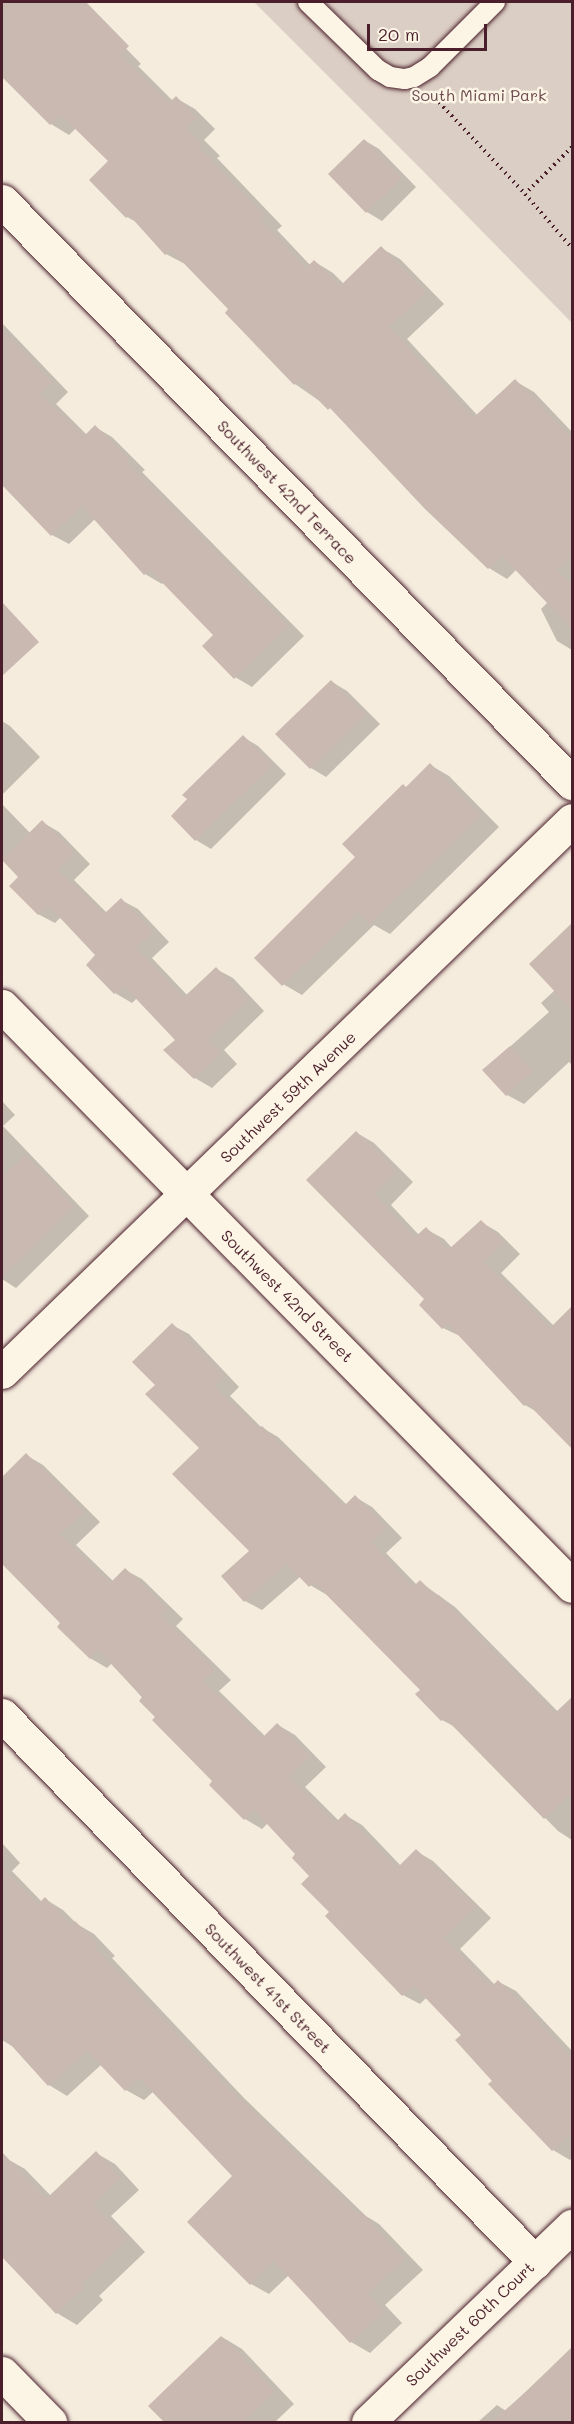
<!DOCTYPE html>
<style>
body{margin:0}
#map{position:relative;width:574px;height:2424px;overflow:hidden;background:#f5ecde;font-family:Mali,sans-serif}
div>[style]{position:absolute}
[style*='--x']{left:calc(var(--x)*1px);top:calc(var(--y)*1px);width:calc(var(--w)*1px);rotate:calc(var(--a)*1deg)}
.green>*{inset:0;background:#dbcec4}
.shadow>*{inset:0;background:#0003}
.building>*{inset:0;background:#cab9b1}
.path>*{height:4px;margin-top:-2px;transform-origin:0;background:repeating-linear-gradient(90deg,#4a1f2b 0 1.5px,transparent 0 6px)}
.roads{filter:drop-shadow(0 0 2px #4a1f2b) drop-shadow(0 0 2px #4a1f2b)}
.service>*{height:20px;margin:-10px;padding:0 10px;transform-origin:10px;border-radius:10px;background:#fcf5e5}
.minor>*{height:33px;margin:-16.5px;padding:0 16.5px;transform-origin:16.5px;border-radius:16.5px;background:#fcf5e5}
.primary>*{height:33px;margin:-16.5px;padding:0 16.5px;transform-origin:16.5px;border-radius:16.5px;background:#fcf5e5}
span{translate:-50% -50%;white-space:nowrap;text-align:center;line-height:1.15;-webkit-text-stroke:5px #fcf5e5;paint-order:stroke}
.park-label{font-size:16px;color:#6e4b51}
.street-label{font-size:16px;color:#4a1f2b}
.frame{position:absolute;inset:0;border:3px solid #4a1f2b;pointer-events:none}
.scale{position:absolute;left:367px;top:24px;width:120px;height:27px;box-sizing:border-box;border:3px solid #4a1f2b;border-top:0;padding-left:8px;font-size:18px;line-height:21px;white-space:nowrap;color:#4a1f2b;-webkit-text-stroke:4px #fcf5e5;paint-order:stroke}
</style>
<div id="map">
<div class="green">
<div style="clip-path:polygon(254px 2px,572px 2px,572px 323px,423px 171px)"></div>
</div>
<div class="shadow">
<div style="clip-path:polygon(2px 2px,81px 2px,141px 64px,138px 66px,173px 101px,176px 98px,195px 109px,215px 129px,204px 140px,220px 156px,217px 158px,282px 226px,277px 230px,311px 266px,315px 262px,333px 273px,344px 284px,381px 248px,400px 259px,444px 304px,407px 339px,478px 416px,515px 381px,534px 392px,572px 432px,572px 650px,557px 641px,541px 609px,548px 602px,517px 569px,507px 579px,489px 568px,337px 413px,295px 384px,230px 309px,185px 264px,166px 254px,138px 223px,127px 217px,110px 161px,76px 128px,69px 135px,51px 124px,2px 75px)"></div>
<div style="clip-path:polygon(364px 140px,379px 149px,416px 187px,382px 221px,367px 212px)"></div>
<div style="clip-path:polygon(2px 323px,68px 392px,56px 404px,87px 435px,95px 427px,112px 437px,145px 470px,142px 472px,304px 636px,252px 687px,235px 677px,215px 635px,164px 582px,162px 584px,145px 574px,95px 519px,69px 544px,52px 535px,2px 482px)"></div>
<div style="clip-path:polygon(332px 682px,347px 691px,380px 724px,326px 777px,311px 768px)"></div>
<div style="clip-path:polygon(2px 721px,10px 726px,40px 757px,2px 795px)"></div>
<div style="clip-path:polygon(243px 737px,258px 746px,286px 774px,211px 849px,196px 840px,173px 816px)"></div>
<div style="clip-path:polygon(430px 765px,449px 776px,499px 827px,390px 934px,374px 925px,302px 995px,283px 984px,357px 857px,407px 788px)"></div>
<div style="clip-path:polygon(2px 804px,30px 833px,42px 822px,59px 832px,90px 864px,74px 880px,107px 913px,121px 900px,138px 909px,169px 942px,152px 958px,188px 996px,216px 969px,233px 978px,264px 1011px,224px 1050px,237px 1064px,212px 1088px,195px 1078px,165px 1050px,177px 1040px,137px 998px,132px 1003px,115px 993px,88px 965px,98px 955px,61px 917px,55px 923px,38px 914px,21px 877px,2px 858px)"></div>
<div style="clip-path:polygon(572px 927px,572px 1065px,569px 1062px,524px 1104px,507px 1095px,484px 1070px,549px 1012px,541px 1003px,555px 990px)"></div>
<div style="clip-path:polygon(2px 1101px,15px 1115px,3px 1126px,89px 1216px,16px 1288px,2px 1279px)"></div>
<div style="clip-path:polygon(357px 1133px,374px 1143px,413px 1182px,391px 1205px,419px 1235px,426px 1229px,444px 1239px,452px 1248px,481px 1222px,498px 1232px,520px 1254px,501px 1273px,554px 1326px,539px 1413px,525px 1405px,462px 1337px,443px 1328px,426px 1299px,309px 1180px)"></div>
<div style="clip-path:polygon(172px 1325px,189px 1334px,239px 1387px,230px 1396px,261px 1427px,278px 1437px,347px 1505px,355px 1497px,372px 1507px,402px 1538px,386px 1553px,417px 1585px,420px 1582px,455px 1607px,572px 1726px,572px 1840px,558px 1831px,457px 1728px,442px 1720px,422px 1690px,327px 1595px,310px 1585px,301px 1576px,262px 1610px,245px 1601px,223px 1576px,251px 1551px,201px 1448px,157px 1385px)"></div>
<div style="clip-path:polygon(26px 1455px,43px 1465px,100px 1522px,76px 1545px,113px 1581px,125px 1570px,142px 1579px,183px 1619px,176px 1626px,231px 1680px,219px 1691px,266px 1737px,278px 1725px,295px 1735px,326px 1767px,305px 1787px,339px 1821px,345px 1815px,362px 1825px,401px 1866px,416px 1851px,433px 1861px,491px 1918px,460px 1949px,495px 1985px,499px 1982px,516px 1991px,572px 2051px,572px 2158px,570px 2160px,553px 2150px,491px 2084px,494px 2081px,463px 2035px,427px 1997px,420px 2004px,403px 1995px,331px 1912px,297px 1854px,268px 1823px,262px 1829px,245px 1819px,211px 1784px,214px 1780px,112px 1663px,107px 1668px,90px 1658px,62px 1624px,2px 1563px,2px 1488px)"></div>
<div style="clip-path:polygon(2px 1843px,20px 1863px,12px 1871px,42px 1902px,45px 1899px,63px 1910px,77px 1924px,94px 1934px,115px 1956px,112px 1958px,244px 2098px,366px 2216px,379px 2224px,423px 2270px,385px 2305px,402px 2323px,370px 2353px,351px 2342px,289px 2275px,269px 2294px,251px 2284px,189px 2222px,234px 2176px,154px 2091px,144px 2100px,126px 2090px,102px 2064px,67px 2096px,49px 2085px,15px 2048px,2px 2040px)"></div>
<div style="clip-path:polygon(96px 2153px,115px 2164px,139px 2190px,111px 2216px,145px 2252px,99px 2296px,103px 2300px,77px 2325px,57px 2313px,2px 2252px,2px 2156px,25px 2169px,51px 2196px)"></div>
<div style="clip-path:polygon(222px 2337px,242px 2349px,294px 2404px,275px 2422px,166px 2422px,151px 2406px)"></div>
<div style="clip-path:polygon(572px 2347px,572px 2422px,478px 2422px,497px 2405px,506px 2411px)"></div>
</div>
<div class="building">
<div style="clip-path:polygon(2px 2px,86px 2px,129px 46px,120px 55px,169px 103px,176px 96px,197px 118px,187px 128px,202px 144px,199px 147px,264px 215px,260px 219px,306px 268px,314px 260px,340px 286px,381px 246px,426px 292px,389px 327px,473px 418px,515px 379px,573px 439px,573px 555px,557px 570px,573px 585px,573px 630px,502px 556px,488px 569px,425px 509px,330px 408px,328px 410px,299px 380px,294px 385px,225px 313px,228px 309px,171px 250px,165px 255px,129px 215px,126px 218px,89px 180px,108px 161px,61px 115px,50px 125px,2px 77px)"></div>
<div style="clip-path:polygon(364px 139px,402px 178px,366px 213px,328px 174px)"></div>
<div style="clip-path:polygon(2px 330px,52px 382px,40px 394px,84px 436px,95px 425px,129px 460px,127px 462px,288px 626px,234px 679px,202px 646px,213px 635px,150px 570px,144px 575px,82px 506px,51px 536px,2px 485px)"></div>
<div style="clip-path:polygon(2px 602px,39px 642px,2px 676px)"></div>
<div style="clip-path:polygon(331px 680px,366px 715px,310px 769px,275px 734px)"></div>
<div style="clip-path:polygon(243px 735px,272px 765px,195px 841px,171px 816px,187px 799px,182px 795px)"></div>
<div style="clip-path:polygon(430px 763px,481px 816px,370px 924px,358px 912px,282px 986px,254px 958px,355px 857px,342px 844px,403px 784px,406px 787px)"></div>
<div style="clip-path:polygon(42px 820px,74px 853px,58px 870px,104px 914px,121px 898px,153px 932px,136px 948px,184px 997px,216px 967px,248px 1001px,208px 1039px,221px 1053px,194px 1079px,163px 1050px,175px 1040px,124px 986px,114px 994px,86px 965px,95px 955px,48px 905px,38px 915px,9px 886px,18px 877px,2px 860px)"></div>
<div style="clip-path:polygon(573px 922px,573px 1011px,529px 964px)"></div>
<div style="clip-path:polygon(510px 1046px,533px 1071px,506px 1096px,482px 1070px)"></div>
<div style="clip-path:polygon(356px 1131px,396px 1171px,374px 1194px,415px 1237px,426px 1227px,448px 1250px,481px 1220px,504px 1243px,484px 1262px,550px 1328px,573px 1305px,573px 1450px,527px 1403px,524px 1406px,448px 1324px,442px 1329px,419px 1305px,424px 1299px,306px 1180px)"></div>
<div style="clip-path:polygon(25px 1155px,74px 1206px,2px 1277px,2px 1177px)"></div>
<div style="clip-path:polygon(172px 1323px,224px 1377px,214px 1386px,258px 1429px,262px 1426px,344px 1506px,355px 1495px,386px 1527px,371px 1542px,413px 1587px,420px 1580px,437px 1597px,439px 1595px,555px 1713px,573px 1696px,573px 1792px,544px 1819px,445px 1718px,441px 1721px,415px 1694px,420px 1690px,314px 1582px,309px 1587px,287px 1564px,244px 1602px,221px 1576px,249px 1551px,172px 1474px,199px 1448px,145px 1394px,155px 1385px,132px 1362px)"></div>
<div style="clip-path:polygon(26px 1453px,84px 1512px,60px 1535px,110px 1583px,125px 1568px,167px 1609px,160px 1615px,215px 1670px,203px 1680px,262px 1738px,277px 1723px,310px 1756px,289px 1776px,335px 1823px,345px 1813px,397px 1868px,416px 1849px,476px 1907px,444px 1938px,491px 1987px,498px 1980px,573px 2058px,573px 2132px,552px 2151px,488px 2084px,492px 2081px,455px 2040px,461px 2035px,413px 1985px,402px 1996px,325px 1916px,329px 1912px,301px 1884px,309px 1876px,292px 1858px,295px 1854px,254px 1810px,244px 1820px,209px 1785px,212px 1781px,152px 1720px,155px 1717px,139px 1701px,142px 1697px,98px 1650px,90px 1659px,57px 1627px,60px 1623px,2px 1564px,2px 1477px)"></div>
<div style="clip-path:polygon(2px 1867px,38px 1904px,45px 1897px,71px 1925px,75px 1921px,98px 1944px,95px 1947px,226px 2086px,358px 2214px,361px 2212px,405px 2259px,368px 2294px,384px 2312px,350px 2343px,274px 2261px,250px 2285px,187px 2222px,232px 2176px,139px 2078px,125px 2091px,87px 2051px,48px 2086px,2px 2035px)"></div>
<div style="clip-path:polygon(96px 2151px,120px 2178px,93px 2205px,127px 2240px,81px 2284px,84px 2288px,56px 2314px,2px 2257px,2px 2152px,46px 2199px)"></div>
<div style="clip-path:polygon(221px 2336px,275px 2391px,243px 2422px,164px 2422px,148px 2406px)"></div>
<div style="clip-path:polygon(573px 2347px,573px 2422px,492px 2422px,531px 2387px)"></div>
</div>
<div class="path">
<div style="--x:435;--y:98;--w:132;--a:46.8"></div>
<div style="--x:572;--y:147;--w:66;--a:135"></div>
<div style="--x:525;--y:194;--w:72;--a:49"></div>
</div>
<div class="roads">
<div class="service">
<div style="--x:308;--y:2;--w:98;--a:44.2"></div>
<div style="--x:378;--y:70;--w:14;--a:30"></div>
<div style="--x:390;--y:77;--w:15;--a:8"></div>
<div style="--x:405;--y:79;--w:9;--a:-13"></div>
<div style="--x:414;--y:77;--w:19;--a:-32"></div>
<div style="--x:430;--y:67;--w:92;--a:-45"></div>
</div>
<div class="minor">
<div style="--x:2;--y:201;--w:815;--a:45.6"></div>
<div style="--x:2;--y:1006;--w:813;--a:45.5"></div>
<div style="--x:2;--y:1372;--w:793;--a:-44.08"></div>
<div style="--x:2;--y:1715;--w:764;--a:45.74"></div>
<div style="--x:368;--y:2422;--w:283;--a:-43.9"></div>
</div>
<div class="primary">
<div style="--x:2;--y:2373;--w:69;--a:45.6"></div>
</div>
</div>
<div class="park-label">
<span style="left:479px;top:95px">South Miami Park</span>
</div>
<div class="street-label">
<span style="left:287px;top:492px;rotate:46deg">Southwest 42nd Terrace</span>
<span style="left:288px;top:1097px;rotate:-44deg">Southwest 59th Avenue</span>
<span style="left:287px;top:1296px;rotate:45deg">Southwest 42nd Street</span>
<span style="left:268px;top:1988px;rotate:46deg">Southwest 41st Street</span>
<span style="left:470px;top:2324px;rotate:-44deg">Southwest 60th Court</span>
</div>
<div class="frame"></div>
<div class="scale">20 m</div>
</div>
